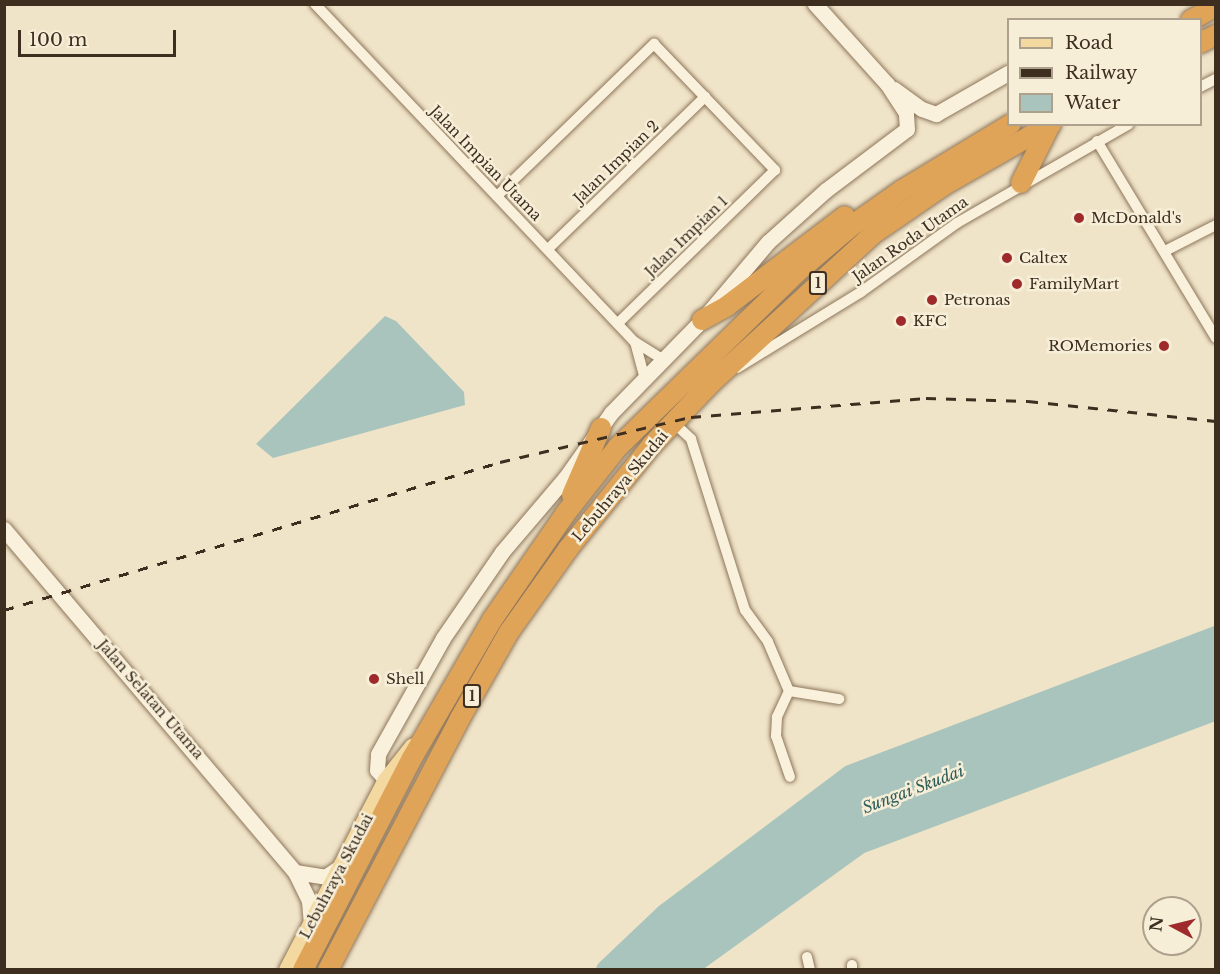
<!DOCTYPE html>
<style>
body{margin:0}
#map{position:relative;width:1220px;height:974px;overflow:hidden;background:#f0e4c8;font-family:"Libre Baskerville",serif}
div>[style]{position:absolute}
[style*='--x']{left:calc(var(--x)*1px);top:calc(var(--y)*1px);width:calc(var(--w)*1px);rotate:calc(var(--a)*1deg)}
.water>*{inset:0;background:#a9c4bc}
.river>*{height:20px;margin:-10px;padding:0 10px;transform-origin:10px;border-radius:10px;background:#a9c4bc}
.roads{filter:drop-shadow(0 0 2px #8d765c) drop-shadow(0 0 2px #8d765c)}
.street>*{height:10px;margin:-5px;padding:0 5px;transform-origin:5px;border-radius:5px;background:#faf1dc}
.secondary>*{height:15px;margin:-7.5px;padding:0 7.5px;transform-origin:7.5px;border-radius:7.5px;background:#faf1dc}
.primary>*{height:16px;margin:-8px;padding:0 8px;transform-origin:8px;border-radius:8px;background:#f3d9a0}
.highway>*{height:20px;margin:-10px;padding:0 10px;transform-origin:10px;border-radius:10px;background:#e0a458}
.rail>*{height:3px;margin-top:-1.5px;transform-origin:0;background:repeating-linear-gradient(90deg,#3d2e20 0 10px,transparent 0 20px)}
.dots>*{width:16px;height:16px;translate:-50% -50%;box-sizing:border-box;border:3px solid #f7eed8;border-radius:50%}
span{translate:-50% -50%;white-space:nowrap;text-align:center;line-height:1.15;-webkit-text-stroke:5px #f7eed8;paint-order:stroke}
.shield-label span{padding:2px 4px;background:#f7eed8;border:2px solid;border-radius:4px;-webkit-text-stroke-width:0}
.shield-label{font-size:14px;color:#3d2e20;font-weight:700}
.street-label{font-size:15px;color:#3d2e20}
.poi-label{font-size:15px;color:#3d2e20}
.left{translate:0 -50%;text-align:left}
.right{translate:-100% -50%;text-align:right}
.water-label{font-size:16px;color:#2f5d5a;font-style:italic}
.frame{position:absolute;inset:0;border:6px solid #3d2e20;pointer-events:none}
.legend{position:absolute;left:1007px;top:18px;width:195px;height:108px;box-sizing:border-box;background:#f7eed8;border:2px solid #ada18e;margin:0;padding:8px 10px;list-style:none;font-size:18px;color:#3d2e20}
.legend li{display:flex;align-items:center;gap:12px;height:30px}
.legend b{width:30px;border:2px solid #ada18e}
.north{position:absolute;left:1142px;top:896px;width:60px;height:60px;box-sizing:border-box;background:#f7eed8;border:2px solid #ada18e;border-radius:50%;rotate:277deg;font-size:16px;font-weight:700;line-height:24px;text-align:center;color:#3d2e20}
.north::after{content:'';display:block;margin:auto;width:21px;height:27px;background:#9e2a2b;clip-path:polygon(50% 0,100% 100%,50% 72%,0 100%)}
.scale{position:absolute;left:18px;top:30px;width:158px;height:27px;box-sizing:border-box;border:3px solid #3d2e20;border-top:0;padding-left:8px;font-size:18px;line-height:21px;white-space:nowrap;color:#3d2e20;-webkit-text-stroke:4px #f7eed8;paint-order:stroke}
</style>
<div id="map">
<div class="water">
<div style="clip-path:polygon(385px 316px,396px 321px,464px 392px,465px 405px,273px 458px,256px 444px)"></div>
<div style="clip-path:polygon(1215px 636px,1215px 710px,860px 844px,685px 969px,606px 969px,665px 914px,850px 775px)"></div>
</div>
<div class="river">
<div style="--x:606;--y:970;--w:81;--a:-43.5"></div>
<div style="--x:665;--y:914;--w:231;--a:-36.9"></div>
<div style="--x:850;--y:775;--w:392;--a:-20.8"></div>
<div style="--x:685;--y:970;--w:216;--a:-35.8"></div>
<div style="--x:860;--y:844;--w:380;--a:-20.6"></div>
</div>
<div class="roads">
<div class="street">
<div style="--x:315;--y:4;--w:465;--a:46.6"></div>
<div style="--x:635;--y:342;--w:32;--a:32"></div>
<div style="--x:1200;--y:87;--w:18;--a:-27"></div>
<div style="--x:1097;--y:141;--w:230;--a:58.9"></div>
<div style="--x:497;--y:196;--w:219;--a:-44.1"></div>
<div style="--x:654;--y:44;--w:175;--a:46.2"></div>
<div style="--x:775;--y:170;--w:219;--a:135.7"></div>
<div style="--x:548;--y:249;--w:219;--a:-44.1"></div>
<div style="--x:1165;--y:251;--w:57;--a:-27"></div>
<div style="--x:635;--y:342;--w:35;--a:75"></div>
<div style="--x:737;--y:368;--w:145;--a:-31.5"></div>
<div style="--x:861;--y:292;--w:118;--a:-35.7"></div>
<div style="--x:957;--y:223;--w:198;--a:-29.9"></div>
<div style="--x:673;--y:422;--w:25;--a:43"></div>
<div style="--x:691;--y:439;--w:179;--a:72.5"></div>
<div style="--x:745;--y:610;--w:39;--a:54"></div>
<div style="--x:768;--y:642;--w:53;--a:66.8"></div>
<div style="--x:789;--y:691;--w:51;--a:9.1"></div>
<div style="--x:789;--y:691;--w:29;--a:115"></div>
<div style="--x:777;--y:717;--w:19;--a:93"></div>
<div style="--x:776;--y:736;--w:43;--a:71.1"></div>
<div style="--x:807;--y:957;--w:13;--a:77"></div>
<div style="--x:852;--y:965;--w:5;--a:90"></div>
</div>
<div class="secondary">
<div style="--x:894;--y:89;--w:34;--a:36"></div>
<div style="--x:922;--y:109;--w:15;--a:20"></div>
<div style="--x:936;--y:114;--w:83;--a:-29.7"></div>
<div style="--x:4;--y:529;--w:450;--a:49.7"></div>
<div style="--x:295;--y:872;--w:32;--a:64"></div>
<div style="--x:309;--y:901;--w:23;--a:85"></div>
<div style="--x:386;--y:780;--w:13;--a:-132"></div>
<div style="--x:377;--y:770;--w:16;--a:-86"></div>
<div style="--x:378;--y:754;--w:133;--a:-60.7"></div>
<div style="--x:443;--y:638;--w:104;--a:-55.5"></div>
<div style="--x:502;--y:552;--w:97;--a:-49.6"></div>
<div style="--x:565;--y:478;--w:80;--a:-54.7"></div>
<div style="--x:611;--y:413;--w:130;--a:-45.6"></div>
<div style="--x:702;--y:320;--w:102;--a:-49.8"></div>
<div style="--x:768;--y:242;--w:78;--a:-41.9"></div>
<div style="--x:826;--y:190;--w:101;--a:-37"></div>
<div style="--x:907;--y:129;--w:16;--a:-94"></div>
<div style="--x:906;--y:113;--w:35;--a:-123"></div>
<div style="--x:887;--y:84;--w:108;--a:-132"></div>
<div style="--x:295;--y:872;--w:30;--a:9"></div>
<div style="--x:325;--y:877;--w:18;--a:-34"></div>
</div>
<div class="primary">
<div style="--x:287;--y:970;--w:214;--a:-62.5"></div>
<div style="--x:386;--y:780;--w:43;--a:-51.5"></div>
</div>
<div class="highway">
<div style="--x:1191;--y:20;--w:29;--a:-29"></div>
<div style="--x:1200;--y:43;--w:18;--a:-27"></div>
<div style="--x:1021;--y:183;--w:65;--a:-63.4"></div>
<div style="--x:702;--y:320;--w:29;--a:-29"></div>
<div style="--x:727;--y:306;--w:148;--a:-37.3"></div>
<div style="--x:572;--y:495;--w:73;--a:-66.6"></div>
<div style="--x:303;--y:970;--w:238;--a:-62.8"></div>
<div style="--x:412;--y:758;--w:160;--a:-59.9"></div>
<div style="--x:492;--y:620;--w:129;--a:-55.4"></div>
<div style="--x:565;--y:514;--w:85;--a:-51.7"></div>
<div style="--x:618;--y:447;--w:249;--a:-44.3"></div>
<div style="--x:796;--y:273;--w:76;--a:-40.2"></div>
<div style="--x:854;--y:224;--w:59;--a:-35.3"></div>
<div style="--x:902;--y:190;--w:127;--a:-31.2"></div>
<div style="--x:328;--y:970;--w:282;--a:-62.3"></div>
<div style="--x:459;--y:720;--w:101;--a:-60.4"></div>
<div style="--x:509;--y:632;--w:102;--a:-54.6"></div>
<div style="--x:568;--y:549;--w:134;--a:-51.1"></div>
<div style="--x:652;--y:445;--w:86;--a:-46.4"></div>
<div style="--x:711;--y:383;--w:220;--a:-42.6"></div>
<div style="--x:873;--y:234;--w:88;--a:-34.4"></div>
<div style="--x:946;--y:184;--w:121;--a:-29.7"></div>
</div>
</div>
<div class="rail">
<div style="--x:4;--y:610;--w:518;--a:-16.61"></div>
<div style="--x:500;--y:462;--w:196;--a:-13.3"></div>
<div style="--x:691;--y:417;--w:236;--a:-4.6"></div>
<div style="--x:926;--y:398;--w:102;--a:1.7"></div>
<div style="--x:1028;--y:401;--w:189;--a:6.1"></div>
</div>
<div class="dots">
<div style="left:1079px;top:218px;background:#9e2a2b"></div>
<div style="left:1007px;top:258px;background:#9e2a2b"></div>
<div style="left:1017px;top:284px;background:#9e2a2b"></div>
<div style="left:932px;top:300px;background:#9e2a2b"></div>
<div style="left:901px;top:321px;background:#9e2a2b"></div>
<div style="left:1164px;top:346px;background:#9e2a2b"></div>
<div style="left:374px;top:679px;background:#9e2a2b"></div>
</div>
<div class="shield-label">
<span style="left:818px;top:283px">1</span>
<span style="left:472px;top:696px">1</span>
</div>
<div class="street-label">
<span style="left:616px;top:162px;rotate:-44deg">Jalan Impian 2</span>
<span style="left:486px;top:163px;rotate:46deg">Jalan Impian Utama</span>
<span style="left:686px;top:236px;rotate:-44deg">Jalan Impian 1</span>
<span style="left:910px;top:239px;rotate:-35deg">Jalan Roda Utama</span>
<span style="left:620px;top:486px;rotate:-50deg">Lebuhraya Skudai</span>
<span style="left:151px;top:699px;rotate:49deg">Jalan Selatan Utama</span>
<span style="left:336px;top:876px;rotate:-62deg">Lebuhraya Skudai</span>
</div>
<div class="poi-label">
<span class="left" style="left:1091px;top:218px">McDonald's</span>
<span class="left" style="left:1019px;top:258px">Caltex</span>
<span class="left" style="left:1029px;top:284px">FamilyMart</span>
<span class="left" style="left:944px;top:300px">Petronas</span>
<span class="left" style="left:913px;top:321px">KFC</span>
<span class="right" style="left:1152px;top:346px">ROMemories</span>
<span class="left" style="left:386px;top:679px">Shell</span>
</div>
<div class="water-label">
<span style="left:913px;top:789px;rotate:-21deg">Sungai Skudai</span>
</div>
<div class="frame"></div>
<ul class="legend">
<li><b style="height:8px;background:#f3d9a0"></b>Road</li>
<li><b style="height:8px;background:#3d2e20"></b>Railway</li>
<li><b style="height:16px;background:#a9c4bc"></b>Water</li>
</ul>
<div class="north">N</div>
<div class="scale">100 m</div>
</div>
